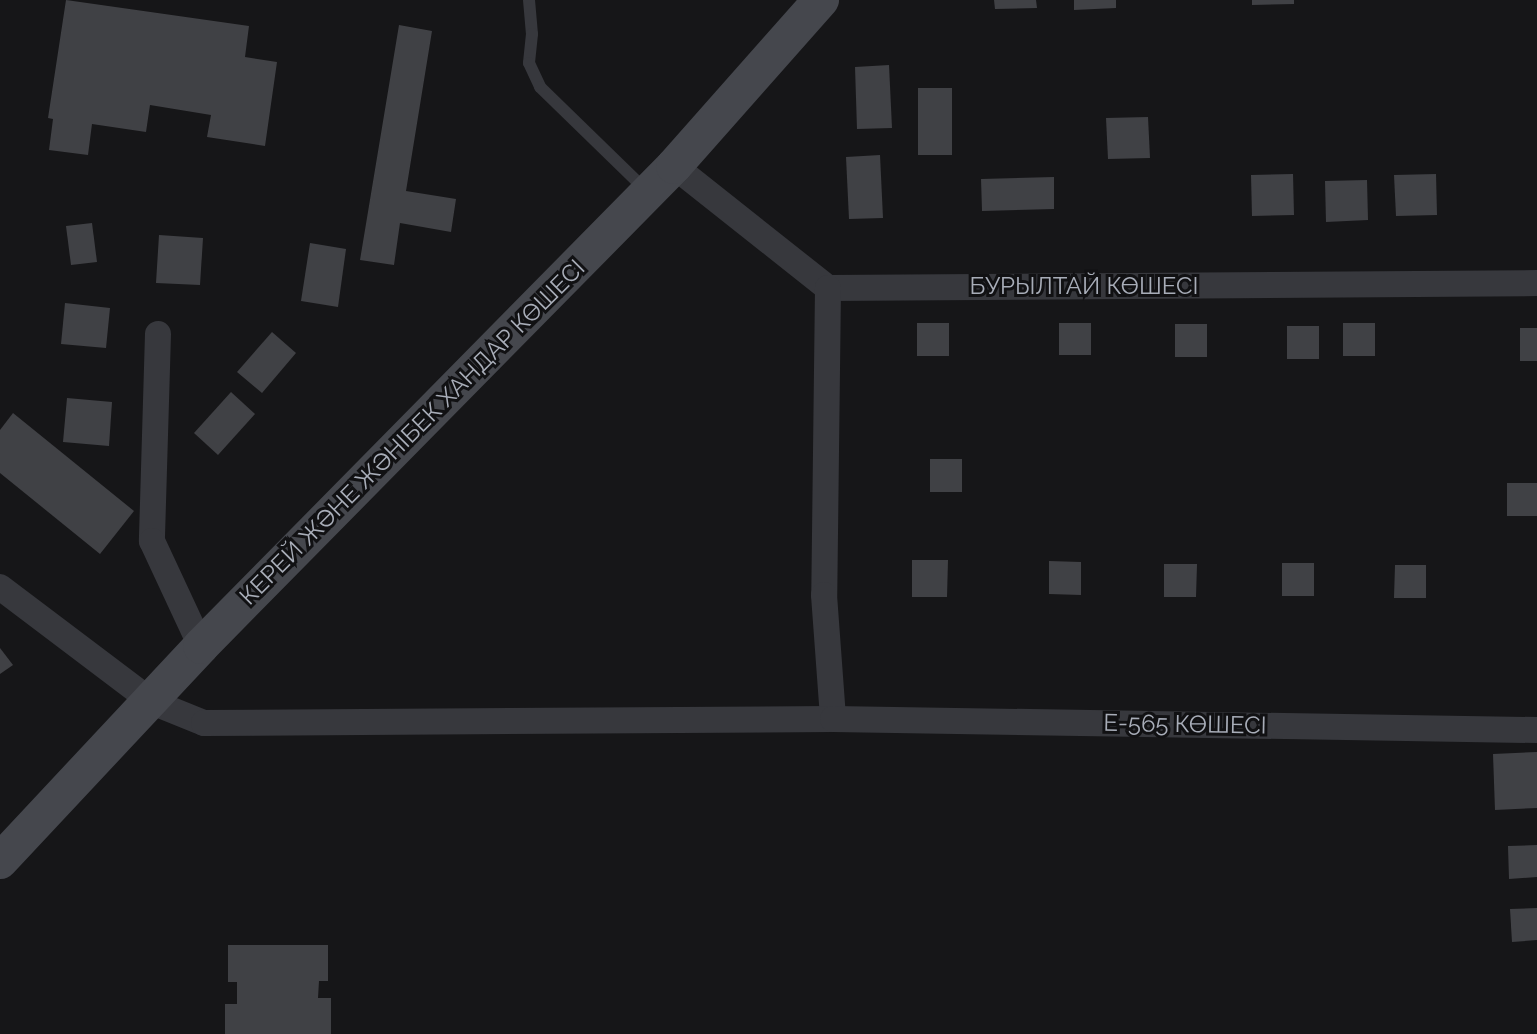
<!DOCTYPE html>
<meta charset="utf-8">
<style>
body{margin:0}
#map{position:relative;width:1537px;height:1034px;overflow:hidden;background:#161618;font-family:Raleway,sans-serif}
div>[style]{position:absolute}
[style*='--x']{left:calc(var(--x)*1px);top:calc(var(--y)*1px);width:calc(var(--w)*1px);rotate:calc(var(--a)*1deg)}
.building>*{inset:0;background:#404145}
.lane>*{height:12px;margin:-6px;padding:0 6px;transform-origin:6px;border-radius:6px;background:#37383d}
.street>*{height:26px;margin:-13px;padding:0 13px;transform-origin:13px;border-radius:13px;background:#37383d}
.secondary>*{height:36px;margin:-18px;padding:0 18px;transform-origin:18px;border-radius:18px;background:#45474d}
span{translate:-50% -50%;white-space:nowrap;text-align:center;line-height:1.15;-webkit-text-stroke:6px #111113;paint-order:stroke}
.street-label{font-size:24px;color:#a8adb8}
</style>
<div id="map">
<div class="building">
<div style="clip-path:polygon(66px 0,249px 26px,245px 57px,277px 62px,265px 146px,207px 137px,211px 115px,150px 105px,146px 132px,92px 124px,88px 155px,49px 150px,53px 119px,48px 118px)"></div>
<div style="clip-path:polygon(994px 0,1036px 0,1037px 8px,995px 9px)"></div>
<div style="clip-path:polygon(1074px 0,1116px 0,1116px 8px,1074px 10px)"></div>
<div style="clip-path:polygon(1252px 0,1294px 0,1294px 4px,1252px 5px)"></div>
<div style="clip-path:polygon(399px 25px,432px 31px,406px 191px,456px 199px,451px 232px,400px 223px,394px 265px,360px 260px)"></div>
<div style="clip-path:polygon(889px 65px,892px 128px,857px 129px,855px 67px)"></div>
<div style="clip-path:polygon(918px 88px,952px 88px,952px 155px,918px 155px)"></div>
<div style="clip-path:polygon(1148px 117px,1150px 158px,1108px 159px,1106px 118px)"></div>
<div style="clip-path:polygon(880px 155px,883px 218px,849px 219px,846px 157px)"></div>
<div style="clip-path:polygon(1293px 174px,1294px 215px,1252px 216px,1251px 175px)"></div>
<div style="clip-path:polygon(1436px 174px,1437px 215px,1396px 216px,1394px 175px)"></div>
<div style="clip-path:polygon(1054px 177px,1054px 209px,982px 211px,981px 179px)"></div>
<div style="clip-path:polygon(1367px 180px,1368px 220px,1326px 222px,1325px 181px)"></div>
<div style="clip-path:polygon(92px 223px,97px 262px,71px 265px,66px 226px)"></div>
<div style="clip-path:polygon(159px 235px,203px 238px,200px 285px,156px 283px)"></div>
<div style="clip-path:polygon(310px 243px,346px 249px,338px 307px,301px 301px)"></div>
<div style="clip-path:polygon(65px 303px,110px 308px,106px 348px,61px 344px)"></div>
<div style="clip-path:polygon(917px 323px,949px 323px,949px 356px,917px 356px)"></div>
<div style="clip-path:polygon(1059px 323px,1091px 323px,1091px 355px,1059px 355px)"></div>
<div style="clip-path:polygon(1343px 323px,1375px 323px,1375px 356px,1343px 356px)"></div>
<div style="clip-path:polygon(1175px 324px,1207px 324px,1207px 357px,1175px 357px)"></div>
<div style="clip-path:polygon(1287px 326px,1319px 326px,1319px 359px,1287px 359px)"></div>
<div style="clip-path:polygon(1520px 328px,1537px 328px,1537px 361px,1520px 361px)"></div>
<div style="clip-path:polygon(272px 332px,296px 353px,262px 393px,237px 372px)"></div>
<div style="clip-path:polygon(231px 392px,255px 414px,218px 455px,194px 433px)"></div>
<div style="clip-path:polygon(67px 398px,112px 402px,109px 446px,63px 442px)"></div>
<div style="clip-path:polygon(13px 413px,134px 511px,100px 554px,0 473px,0 430px)"></div>
<div style="clip-path:polygon(930px 459px,962px 459px,962px 492px,930px 492px)"></div>
<div style="clip-path:polygon(1507px 483px,1537px 483px,1537px 516px,1507px 516px)"></div>
<div style="clip-path:polygon(912px 560px,948px 560px,947px 597px,912px 597px)"></div>
<div style="clip-path:polygon(1049px 561px,1081px 562px,1081px 595px,1049px 594px)"></div>
<div style="clip-path:polygon(1282px 563px,1314px 563px,1314px 596px,1282px 596px)"></div>
<div style="clip-path:polygon(1164px 564px,1197px 564px,1196px 597px,1164px 597px)"></div>
<div style="clip-path:polygon(1395px 565px,1426px 565px,1426px 598px,1394px 598px)"></div>
<div style="clip-path:polygon(0 648px,13px 665px,0 674px)"></div>
<div style="clip-path:polygon(1537px 752px,1537px 808px,1495px 810px,1493px 754px)"></div>
<div style="clip-path:polygon(1537px 845px,1537px 877px,1509px 879px,1508px 846px)"></div>
<div style="clip-path:polygon(1537px 908px,1537px 940px,1512px 942px,1510px 909px)"></div>
<div style="clip-path:polygon(228px 945px,328px 945px,328px 981px,319px 981px,318px 998px,331px 998px,331px 1034px,225px 1034px,225px 1004px,237px 1004px,237px 982px,228px 982px)"></div>
</div>
<div class="lane">
<div style="--x:529;--y:0;--w:34;--a:85"></div>
<div style="--x:532;--y:34;--w:29;--a:96"></div>
<div style="--x:529;--y:63;--w:26;--a:65"></div>
<div style="--x:540;--y:87;--w:148;--a:44.2"></div>
</div>
<div class="street">
<div style="--x:674;--y:166;--w:196;--a:38.4"></div>
<div style="--x:828;--y:288;--w:709;--a:-0.4"></div>
<div style="--x:828;--y:288;--w:307;--a:90.7"></div>
<div style="--x:824;--y:595;--w:124;--a:85.8"></div>
<div style="--x:158;--y:334;--w:207;--a:91.7"></div>
<div style="--x:152;--y:541;--w:116;--a:65"></div>
<div style="--x:0;--y:587;--w:191;--a:37.1"></div>
<div style="--x:152;--y:702;--w:56;--a:22"></div>
<div style="--x:204;--y:723;--w:629;--a:-0.36"></div>
<div style="--x:833;--y:719;--w:704;--a:0.9"></div>
</div>
<div class="secondary">
<div style="--x:0;--y:861;--w:294;--a:-46.9"></div>
<div style="--x:201;--y:646;--w:674;--a:-45.42"></div>
<div style="--x:674;--y:166;--w:222;--a:-48.5"></div>
</div>
<div class="street-label">
<span style="left:1084px;top:286px">БУРЫЛТАЙ КӨШЕСІ</span>
<span style="left:412px;top:432px;rotate:-45deg">КЕРЕЙ ЖӘНЕ ЖӘНІБЕК ХАНДАР КӨШЕСІ</span>
<span style="left:1185px;top:724px;rotate:1deg">Е-565 КӨШЕСІ</span>
</div>
</div>
